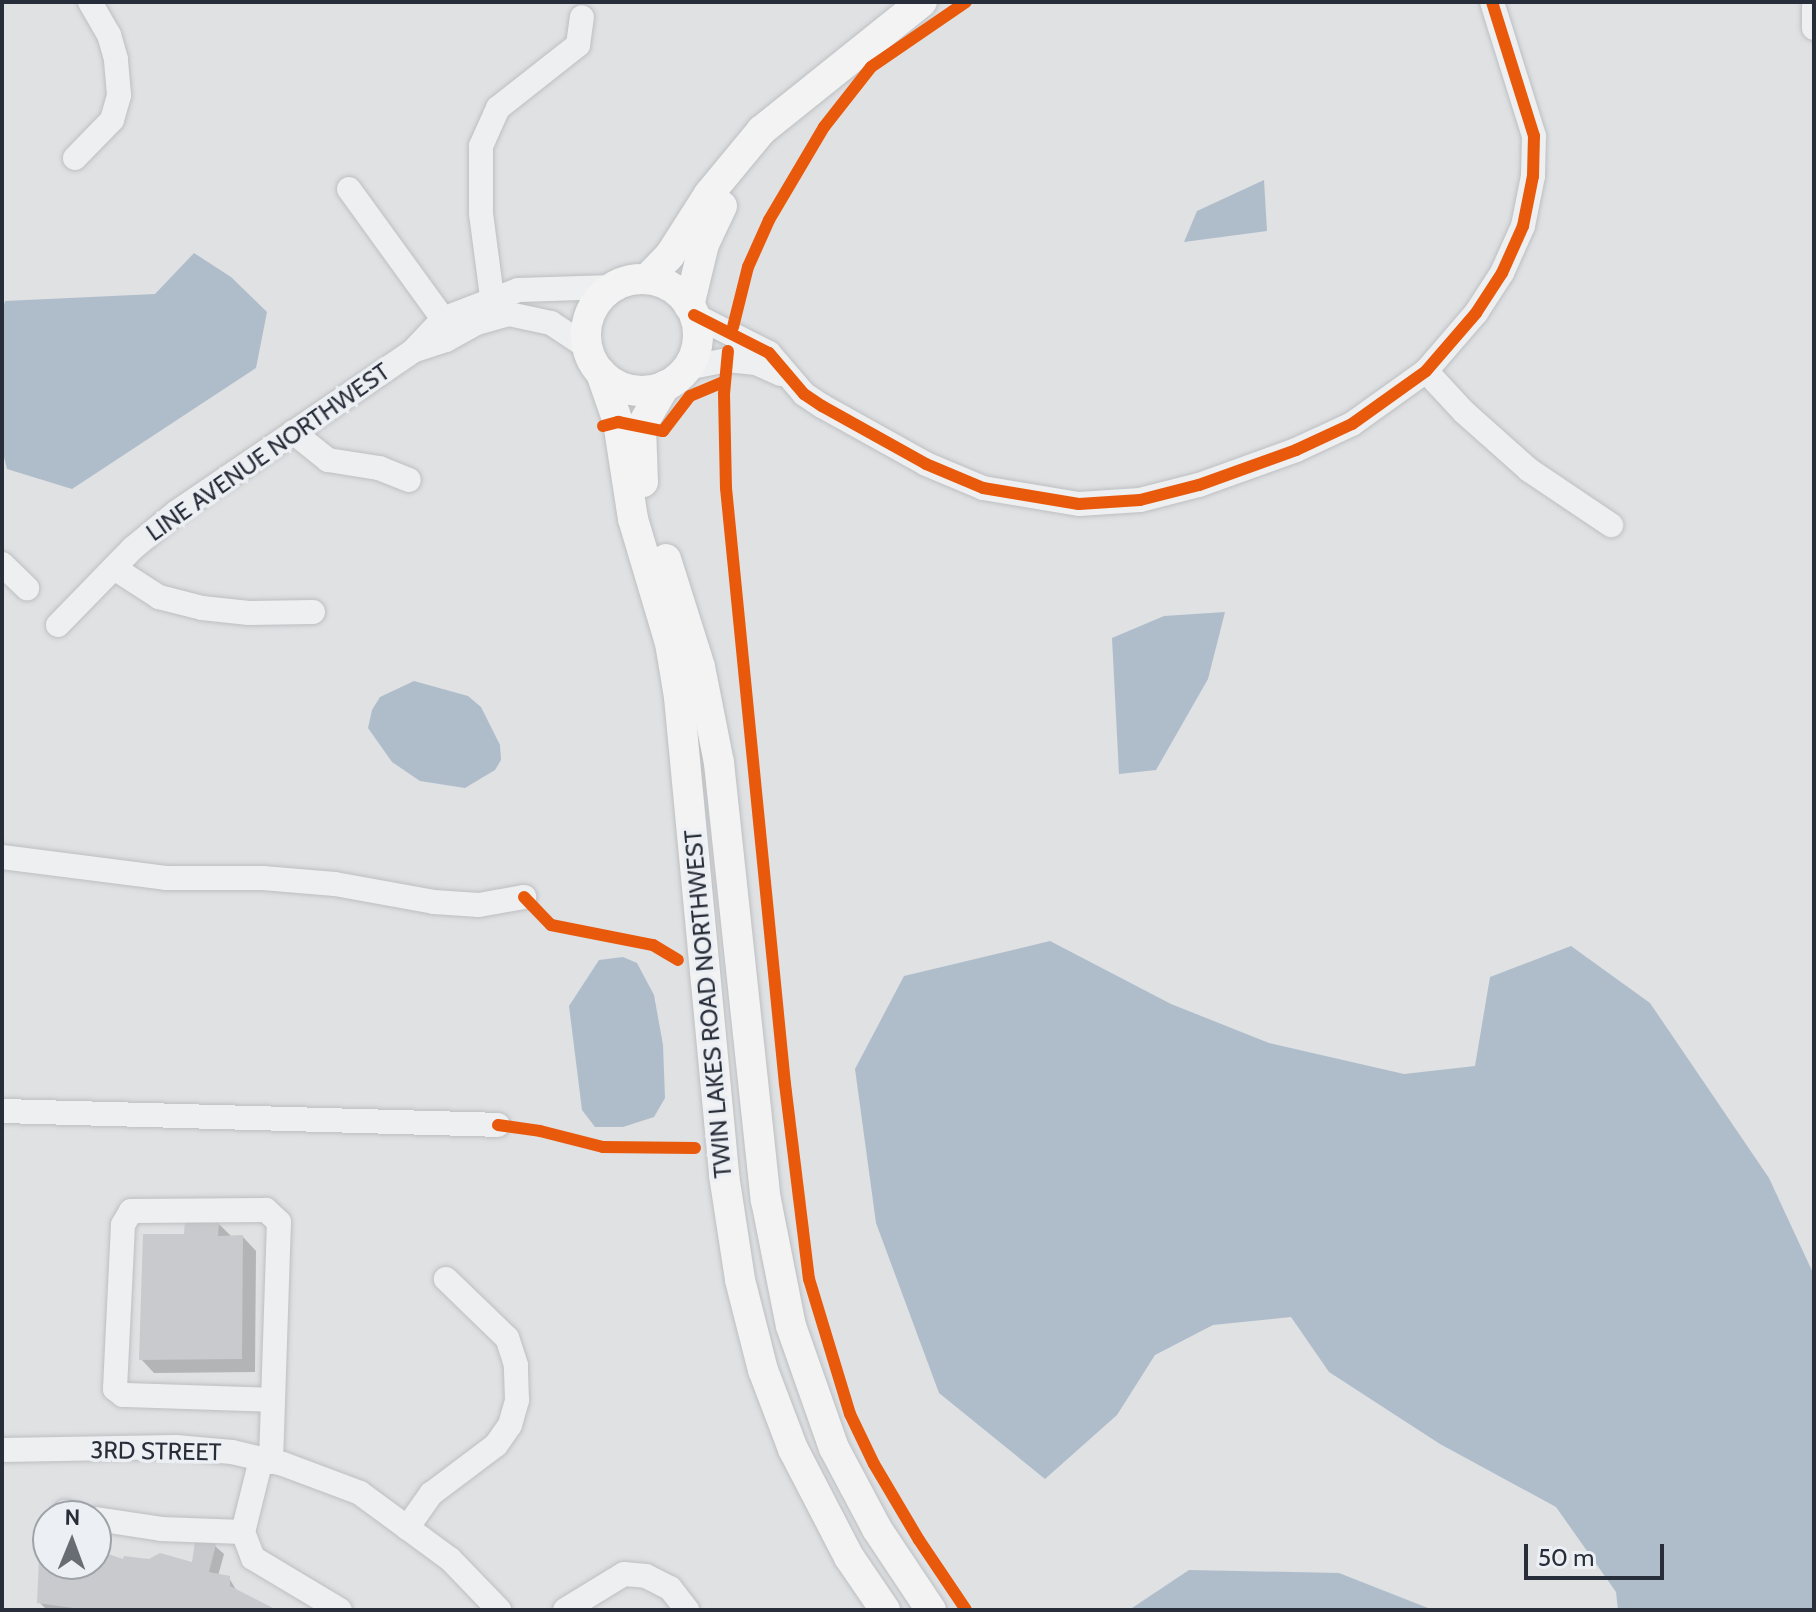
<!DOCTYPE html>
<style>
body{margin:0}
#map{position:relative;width:1816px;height:1612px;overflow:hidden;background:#dfe1e3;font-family:Cabin,sans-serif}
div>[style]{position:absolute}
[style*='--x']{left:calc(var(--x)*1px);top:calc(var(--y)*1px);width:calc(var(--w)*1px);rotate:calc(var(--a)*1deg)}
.water>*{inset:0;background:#afbdcb}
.shadow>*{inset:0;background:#0003}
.building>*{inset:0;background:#c8cacd}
.roads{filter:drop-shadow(0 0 2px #bdbfc1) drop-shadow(0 0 2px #bdbfc1)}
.minor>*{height:24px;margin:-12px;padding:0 12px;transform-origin:12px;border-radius:12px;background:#eeeff0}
.major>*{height:30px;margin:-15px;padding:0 15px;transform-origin:15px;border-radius:15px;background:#f3f3f4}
.major>.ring{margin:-15px;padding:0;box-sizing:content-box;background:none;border:30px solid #f3f3f4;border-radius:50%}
.cycleway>*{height:12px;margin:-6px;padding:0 6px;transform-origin:6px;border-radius:6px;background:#e8590c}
span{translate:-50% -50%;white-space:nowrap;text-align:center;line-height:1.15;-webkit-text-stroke:7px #eceff3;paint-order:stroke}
.street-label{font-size:24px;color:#282e39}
.frame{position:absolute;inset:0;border:4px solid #282e39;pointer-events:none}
.north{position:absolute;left:32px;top:1500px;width:80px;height:80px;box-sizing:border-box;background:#eceff3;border:2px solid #9ea2a9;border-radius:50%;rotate:1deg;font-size:22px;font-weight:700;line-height:32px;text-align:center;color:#282e39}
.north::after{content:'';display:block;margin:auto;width:28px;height:36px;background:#686d74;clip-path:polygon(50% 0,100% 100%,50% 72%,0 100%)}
.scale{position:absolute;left:1524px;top:1544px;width:140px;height:36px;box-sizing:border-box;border:4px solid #282e39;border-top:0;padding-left:10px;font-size:24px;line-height:28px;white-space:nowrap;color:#282e39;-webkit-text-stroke:6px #eceff3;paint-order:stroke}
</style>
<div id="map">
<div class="water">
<div style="clip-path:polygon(1264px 180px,1267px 231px,1184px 242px,1197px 211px)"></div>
<div style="clip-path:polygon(194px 253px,231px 277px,267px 312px,256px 368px,72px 489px,7px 469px,2px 449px,2px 313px,5px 301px,155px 294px)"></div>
<div style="clip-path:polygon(1225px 612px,1208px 679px,1156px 770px,1119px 774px,1112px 638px,1164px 616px)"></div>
<div style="clip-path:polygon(414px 681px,468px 696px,481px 707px,500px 745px,501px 760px,495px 770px,465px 788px,420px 781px,392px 762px,368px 728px,372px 710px,380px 697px)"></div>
<div style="clip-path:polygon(1050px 941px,1171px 1004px,1269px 1043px,1404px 1074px,1475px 1066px,1490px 977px,1571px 946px,1650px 1003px,1769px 1178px,1814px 1275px,1814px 1610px,1618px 1610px,1616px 1592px,1556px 1507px,1440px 1444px,1329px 1372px,1291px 1317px,1213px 1325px,1155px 1355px,1117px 1415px,1045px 1479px,939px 1393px,876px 1223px,855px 1069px,904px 976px)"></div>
<div style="clip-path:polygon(623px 957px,637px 963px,654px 995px,663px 1045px,665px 1098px,654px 1117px,623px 1127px,595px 1127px,582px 1110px,569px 1006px,599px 960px)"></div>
<div style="clip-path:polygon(1189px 1570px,1339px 1573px,1433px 1610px,1129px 1610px)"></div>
</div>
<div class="shadow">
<div style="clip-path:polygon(218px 1223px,232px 1237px,243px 1237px,256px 1251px,255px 1372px,154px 1373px,141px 1359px,186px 1236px)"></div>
<div style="clip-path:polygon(215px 1546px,224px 1554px,218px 1576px,229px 1578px,238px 1593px,272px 1610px,47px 1610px,39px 1602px,48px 1550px,48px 1564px,96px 1564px,96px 1552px,111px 1559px,193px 1565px)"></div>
</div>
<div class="building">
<div style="clip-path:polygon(185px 1219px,219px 1221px,218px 1236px,243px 1235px,242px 1359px,139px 1360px,143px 1234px,184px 1234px)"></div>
<div style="clip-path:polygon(195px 1541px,216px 1544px,209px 1572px,230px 1576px,230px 1586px,277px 1610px,88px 1610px,37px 1603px,39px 1559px,44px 1559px,47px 1546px,48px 1564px,96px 1564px,96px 1550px,123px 1559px,124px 1556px,149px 1559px,160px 1553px,192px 1562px)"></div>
</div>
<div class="roads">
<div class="minor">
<div style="--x:1814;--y:7;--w:21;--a:90"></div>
<div style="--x:75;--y:158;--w:53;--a:-45.8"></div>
<div style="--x:112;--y:120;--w:26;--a:-74"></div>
<div style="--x:119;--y:95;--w:36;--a:-95"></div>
<div style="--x:116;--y:59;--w:25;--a:-106"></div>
<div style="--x:109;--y:35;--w:38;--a:-120"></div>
<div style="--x:349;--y:189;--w:160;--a:54.1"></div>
<div style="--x:492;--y:297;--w:85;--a:-97.5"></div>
<div style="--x:481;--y:213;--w:67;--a:-90"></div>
<div style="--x:481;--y:146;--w:42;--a:-65.9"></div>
<div style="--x:498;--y:108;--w:102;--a:-38.2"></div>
<div style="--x:578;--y:45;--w:28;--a:-82"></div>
<div style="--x:694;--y:315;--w:84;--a:26.9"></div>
<div style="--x:769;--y:353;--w:54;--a:49.5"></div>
<div style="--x:804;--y:394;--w:22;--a:34"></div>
<div style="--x:822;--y:406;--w:119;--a:29.1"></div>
<div style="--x:926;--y:464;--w:62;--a:22.8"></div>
<div style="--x:983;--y:488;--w:97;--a:9.5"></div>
<div style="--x:1079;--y:504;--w:61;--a:-3.8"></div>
<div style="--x:1140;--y:500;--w:61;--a:-14.3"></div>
<div style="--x:1199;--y:485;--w:103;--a:-19.8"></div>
<div style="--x:1296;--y:450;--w:62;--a:-24.9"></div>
<div style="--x:1352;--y:424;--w:91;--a:-35.6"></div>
<div style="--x:1426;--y:371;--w:77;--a:-49.2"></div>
<div style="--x:1476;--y:313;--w:48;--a:-57"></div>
<div style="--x:1502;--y:273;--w:51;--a:-65.9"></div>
<div style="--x:1523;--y:226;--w:51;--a:-78.7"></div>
<div style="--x:1533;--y:176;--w:40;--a:-88.6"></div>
<div style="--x:1534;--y:136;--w:140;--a:-107.4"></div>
<div style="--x:415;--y:350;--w:33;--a:-18"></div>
<div style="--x:446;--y:340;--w:35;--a:-29"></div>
<div style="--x:477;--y:323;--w:33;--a:-16"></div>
<div style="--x:509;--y:314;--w:43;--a:12.1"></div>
<div style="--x:551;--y:323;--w:43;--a:33.7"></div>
<div style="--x:687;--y:368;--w:41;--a:-11.3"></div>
<div style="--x:727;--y:360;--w:29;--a:6"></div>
<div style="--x:756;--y:363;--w:27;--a:24"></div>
<div style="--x:1426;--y:371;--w:56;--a:47.2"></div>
<div style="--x:1464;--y:412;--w:87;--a:41.7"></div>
<div style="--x:1529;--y:470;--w:99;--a:33.9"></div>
<div style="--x:293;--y:432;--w:45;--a:38.7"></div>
<div style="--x:328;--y:460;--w:52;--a:8.9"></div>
<div style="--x:379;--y:468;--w:32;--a:22"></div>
<div style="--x:2;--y:564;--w:35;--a:44"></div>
<div style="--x:114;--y:568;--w:54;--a:32.8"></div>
<div style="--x:159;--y:597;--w:44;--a:14.3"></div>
<div style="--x:202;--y:608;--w:47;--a:6.1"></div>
<div style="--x:249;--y:613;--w:64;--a:-0.9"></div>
<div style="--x:58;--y:625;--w:107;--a:-45.8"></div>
<div style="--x:133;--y:548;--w:57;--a:-39.3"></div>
<div style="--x:177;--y:512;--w:286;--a:-34.3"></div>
<div style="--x:413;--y:351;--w:44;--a:-46.8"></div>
<div style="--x:443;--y:319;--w:80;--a:-21.1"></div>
<div style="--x:518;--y:290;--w:95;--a:-1.8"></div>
<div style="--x:2;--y:857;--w:165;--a:7.3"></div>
<div style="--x:166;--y:878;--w:97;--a:0"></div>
<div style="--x:263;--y:878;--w:72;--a:4.8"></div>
<div style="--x:335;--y:884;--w:101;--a:10.3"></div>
<div style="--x:434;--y:902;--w:45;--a:3.8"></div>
<div style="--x:479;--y:905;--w:46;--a:-10.1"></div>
<div style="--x:2;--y:1111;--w:496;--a:1.6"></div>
<div style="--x:2;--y:1450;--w:174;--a:-1"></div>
<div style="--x:176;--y:1447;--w:56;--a:5.1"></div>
<div style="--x:232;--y:1452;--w:52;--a:13.2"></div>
<div style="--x:283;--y:1464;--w:82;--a:20.6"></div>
<div style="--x:360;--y:1493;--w:112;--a:36.3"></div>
<div style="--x:450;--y:1559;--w:71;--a:46.1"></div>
<div style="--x:271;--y:1462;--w:240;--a:-88.1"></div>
<div style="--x:279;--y:1222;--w:18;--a:-137"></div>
<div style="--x:266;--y:1210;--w:135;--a:179.6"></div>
<div style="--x:131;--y:1211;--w:16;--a:120"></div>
<div style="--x:123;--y:1225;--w:164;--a:92.8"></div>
<div style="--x:115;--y:1389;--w:10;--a:37"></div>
<div style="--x:123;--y:1395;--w:149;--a:1.9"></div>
<div style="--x:65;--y:1512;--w:16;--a:14"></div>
<div style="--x:96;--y:1519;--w:66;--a:8.7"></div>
<div style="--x:161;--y:1529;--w:82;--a:2.1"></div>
<div style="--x:243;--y:1532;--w:74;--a:-76"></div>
<div style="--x:407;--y:1528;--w:42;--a:-54.8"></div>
<div style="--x:431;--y:1494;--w:81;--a:-37"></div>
<div style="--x:496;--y:1445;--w:24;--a:-55"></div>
<div style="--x:510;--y:1425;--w:26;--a:-74"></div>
<div style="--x:517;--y:1400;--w:35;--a:-92"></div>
<div style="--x:516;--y:1365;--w:28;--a:-108"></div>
<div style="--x:507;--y:1338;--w:85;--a:-136"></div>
<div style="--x:243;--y:1532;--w:28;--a:69"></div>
<div style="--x:253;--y:1558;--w:101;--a:30.9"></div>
<div style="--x:565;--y:1610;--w:69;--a:-31.4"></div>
<div style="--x:624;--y:1574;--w:22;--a:5"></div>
<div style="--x:646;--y:1576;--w:27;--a:27"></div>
<div style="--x:670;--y:1588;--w:28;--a:52"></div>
</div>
<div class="major">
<div style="--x:647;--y:279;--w:33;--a:-46"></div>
<div style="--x:670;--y:255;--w:72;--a:-57.4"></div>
<div style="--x:709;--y:194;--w:83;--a:-50.4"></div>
<div style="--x:762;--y:130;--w:205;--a:-38.7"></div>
<div class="ring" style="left:586px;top:279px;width:82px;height:82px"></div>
<div style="--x:689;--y:306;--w:64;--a:-76.4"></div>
<div style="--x:704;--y:244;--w:42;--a:-64.7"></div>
<div style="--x:601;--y:373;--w:52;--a:70.9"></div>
<div style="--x:618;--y:422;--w:98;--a:81.2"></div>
<div style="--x:633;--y:519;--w:129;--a:73.4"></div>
<div style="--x:670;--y:643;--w:55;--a:80.5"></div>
<div style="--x:679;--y:697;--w:480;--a:84.6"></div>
<div style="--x:724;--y:1175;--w:106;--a:81.3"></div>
<div style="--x:740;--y:1280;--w:93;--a:75.7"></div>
<div style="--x:763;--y:1370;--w:85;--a:69.2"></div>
<div style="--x:793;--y:1449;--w:122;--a:62.6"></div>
<div style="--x:849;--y:1557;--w:64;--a:55.8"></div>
<div style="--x:643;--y:482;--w:55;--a:-92.1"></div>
<div style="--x:641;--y:427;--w:48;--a:-59.7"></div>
<div style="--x:666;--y:559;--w:113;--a:72.5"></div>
<div style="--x:700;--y:667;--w:98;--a:78.8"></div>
<div style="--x:719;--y:763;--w:440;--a:83.9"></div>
<div style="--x:766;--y:1200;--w:128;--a:78.8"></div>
<div style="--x:791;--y:1326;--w:129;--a:70.6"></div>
<div style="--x:834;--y:1448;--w:92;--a:62"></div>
<div style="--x:877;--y:1529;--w:97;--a:56.3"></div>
</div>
</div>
<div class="cycleway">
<div style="--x:694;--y:315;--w:84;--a:26.9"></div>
<div style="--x:769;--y:353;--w:54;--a:49.5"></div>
<div style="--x:804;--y:394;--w:22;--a:34"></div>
<div style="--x:822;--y:406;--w:119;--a:29.1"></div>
<div style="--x:926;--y:464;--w:62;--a:22.8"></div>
<div style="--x:983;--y:488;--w:97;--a:9.5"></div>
<div style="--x:1079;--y:504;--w:61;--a:-3.8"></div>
<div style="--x:1140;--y:500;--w:61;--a:-14.3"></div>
<div style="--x:1199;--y:485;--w:103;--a:-19.8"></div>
<div style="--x:1296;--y:450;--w:62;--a:-24.9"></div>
<div style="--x:1352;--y:424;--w:91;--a:-35.6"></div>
<div style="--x:1426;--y:371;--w:77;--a:-49.2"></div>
<div style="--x:1476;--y:313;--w:48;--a:-57"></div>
<div style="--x:1502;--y:273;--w:51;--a:-65.9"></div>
<div style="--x:1523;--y:226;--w:51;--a:-78.7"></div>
<div style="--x:1533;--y:176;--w:40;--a:-88.6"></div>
<div style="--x:1534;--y:136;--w:140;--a:-107.4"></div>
<div style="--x:733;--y:327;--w:62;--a:-76"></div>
<div style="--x:748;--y:267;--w:51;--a:-65.9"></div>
<div style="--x:769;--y:220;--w:108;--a:-59.4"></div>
<div style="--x:824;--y:127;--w:76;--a:-51.9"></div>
<div style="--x:871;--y:67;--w:115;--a:-34.4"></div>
<div style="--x:728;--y:351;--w:43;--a:95.3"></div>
<div style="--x:724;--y:394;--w:94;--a:88.8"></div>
<div style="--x:726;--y:488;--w:599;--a:84.35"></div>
<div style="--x:785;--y:1084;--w:196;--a:83"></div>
<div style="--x:809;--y:1279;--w:141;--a:73.1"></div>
<div style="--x:850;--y:1414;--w:55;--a:64.4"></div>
<div style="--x:874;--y:1464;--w:88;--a:59.4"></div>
<div style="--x:919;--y:1540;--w:84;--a:56.1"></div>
<div style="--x:603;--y:426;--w:16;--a:-15"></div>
<div style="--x:618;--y:422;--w:46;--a:11.3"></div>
<div style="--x:663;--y:431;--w:44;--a:-52.4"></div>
<div style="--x:690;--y:396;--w:38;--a:-23"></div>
<div style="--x:524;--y:897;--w:39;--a:46"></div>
<div style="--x:551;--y:925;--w:104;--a:11.1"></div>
<div style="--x:653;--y:945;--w:29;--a:31"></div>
<div style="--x:498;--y:1125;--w:42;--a:8.1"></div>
<div style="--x:540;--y:1131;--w:65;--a:14.3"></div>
<div style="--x:603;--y:1147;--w:92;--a:0.6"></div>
</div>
<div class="street-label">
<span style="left:268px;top:452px;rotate:-35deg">LINE AVENUE NORTHWEST</span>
<span style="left:708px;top:1004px;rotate:-95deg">TWIN LAKES ROAD NORTHWEST</span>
<span style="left:156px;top:1451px;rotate:1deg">3RD STREET</span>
</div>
<div class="frame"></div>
<div class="north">N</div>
<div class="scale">50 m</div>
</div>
